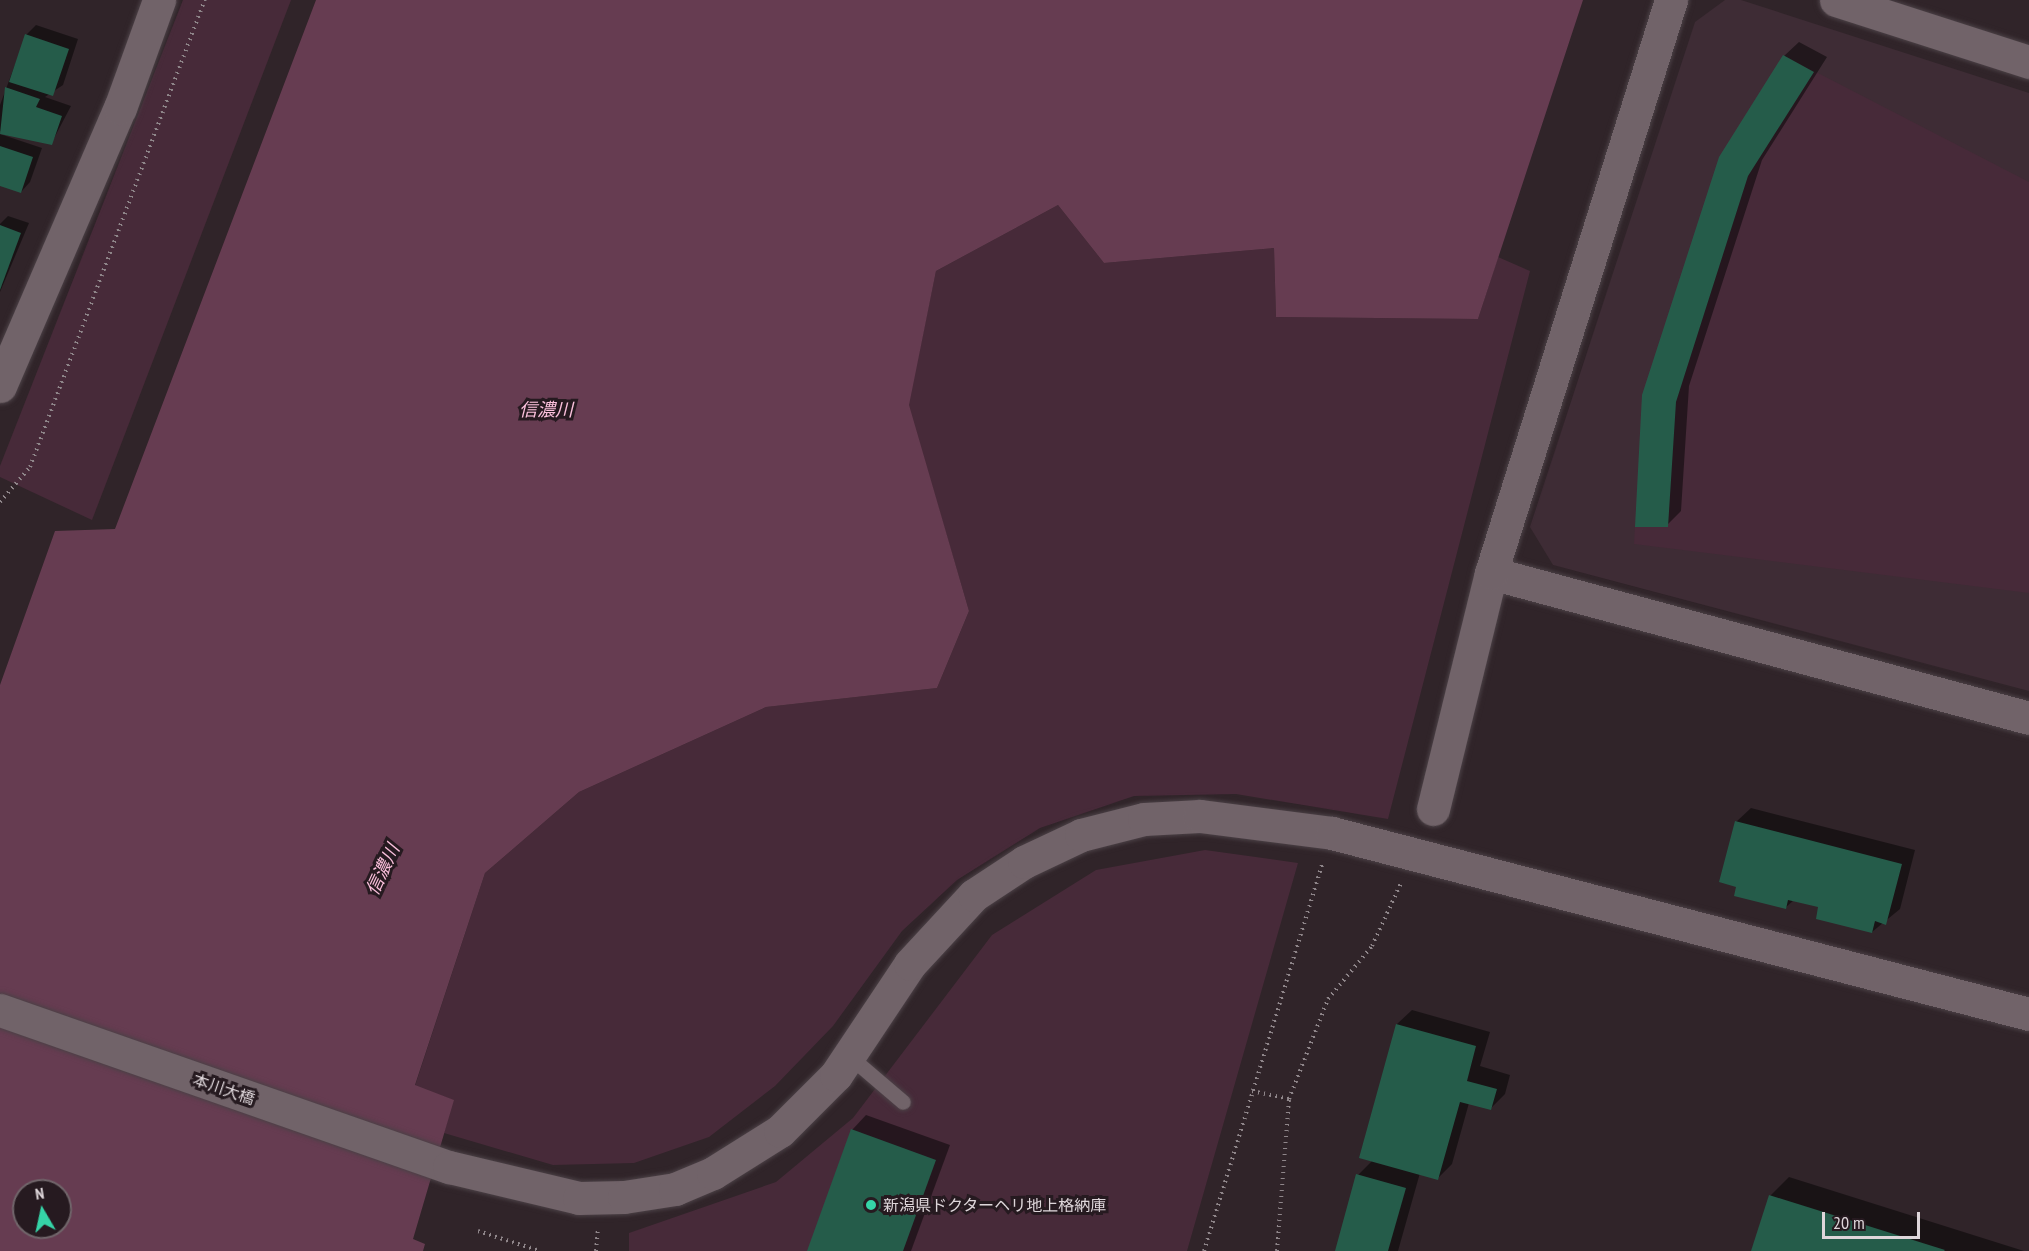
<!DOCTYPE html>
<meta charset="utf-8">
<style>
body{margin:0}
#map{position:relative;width:2029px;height:1251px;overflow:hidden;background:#302429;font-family:"PT Sans Narrow","Noto Sans JP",sans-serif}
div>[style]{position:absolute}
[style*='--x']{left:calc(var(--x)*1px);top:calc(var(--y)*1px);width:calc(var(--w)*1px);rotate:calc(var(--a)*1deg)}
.built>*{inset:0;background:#3e2c35}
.green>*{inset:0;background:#472a39}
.water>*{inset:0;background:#663c51}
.shadow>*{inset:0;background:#0007}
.building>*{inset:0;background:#255c4a}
.path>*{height:4px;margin-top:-2px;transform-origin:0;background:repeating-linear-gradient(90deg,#8f868a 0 1.5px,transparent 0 6px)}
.roads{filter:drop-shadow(0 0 2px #4b4146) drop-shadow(0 0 2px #4b4146)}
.service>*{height:15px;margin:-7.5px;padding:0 7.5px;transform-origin:7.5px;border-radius:7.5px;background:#716369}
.tertiary>*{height:33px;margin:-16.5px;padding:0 16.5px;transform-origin:16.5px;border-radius:16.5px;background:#716369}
.dots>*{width:16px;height:16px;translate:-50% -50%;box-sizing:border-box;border:3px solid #261a20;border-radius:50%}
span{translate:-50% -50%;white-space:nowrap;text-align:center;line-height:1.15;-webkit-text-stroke:6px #261a20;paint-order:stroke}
.street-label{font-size:16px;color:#ded6da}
.poi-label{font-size:16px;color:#ded6da}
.left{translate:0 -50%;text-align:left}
.water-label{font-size:18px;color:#fbc0dc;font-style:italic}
.north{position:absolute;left:12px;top:1179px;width:60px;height:60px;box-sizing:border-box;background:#261a20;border:2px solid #70656a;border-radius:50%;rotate:351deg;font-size:16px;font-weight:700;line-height:24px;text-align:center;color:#ded6da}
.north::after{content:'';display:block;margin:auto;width:21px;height:27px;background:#35d4a7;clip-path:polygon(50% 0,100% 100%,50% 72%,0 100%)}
.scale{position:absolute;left:1822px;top:1212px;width:98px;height:27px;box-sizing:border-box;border:3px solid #ded6da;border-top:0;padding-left:8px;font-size:18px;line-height:21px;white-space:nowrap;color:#ded6da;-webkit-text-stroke:4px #261a20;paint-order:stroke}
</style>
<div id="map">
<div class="built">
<div style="clip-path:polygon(1725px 0,1741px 0,2029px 93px,2029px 691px,1553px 565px,1530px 527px,1695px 22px)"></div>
</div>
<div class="green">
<div style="clip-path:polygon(183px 0,291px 0,92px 520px,0 477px,0 466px)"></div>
<div style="clip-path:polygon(1783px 55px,2029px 182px,2029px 593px,1634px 544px,1642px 395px,1719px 157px)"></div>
<div style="clip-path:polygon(1058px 205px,1104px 263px,1274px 248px,1276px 317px,1478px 319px,1498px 257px,1530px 271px,1388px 819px,1236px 794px,1134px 796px,1040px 828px,957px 880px,902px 931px,833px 1026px,775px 1086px,709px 1137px,634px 1163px,553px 1165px,444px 1133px,453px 1100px,415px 1086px,485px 873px,579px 792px,766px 707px,937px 688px,969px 611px,908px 405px,936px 271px)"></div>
<div style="clip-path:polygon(1205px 850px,1298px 863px,1187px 1251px,629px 1251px,629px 1233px,776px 1182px,853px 1118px,992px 935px,1096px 870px)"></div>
</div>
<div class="water">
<div style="clip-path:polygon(evenodd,316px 0,1583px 0,1478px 319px,1276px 317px,1274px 248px,1104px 263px,1058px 205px,936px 271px,909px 405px,969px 611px,937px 688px,766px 707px,579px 792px,485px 873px,415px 1085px,454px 1100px,413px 1239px,425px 1244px,423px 1251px,0 1251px,0 685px,55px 531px,115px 529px,316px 0,24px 1191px,60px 1191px,60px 1227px,24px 1227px,24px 1191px)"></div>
</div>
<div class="shadow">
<div style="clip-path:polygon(36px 25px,78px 39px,63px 85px,45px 97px,71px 106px,51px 144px,0 131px,0 105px,26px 35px)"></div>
<div style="clip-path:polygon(1799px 42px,1827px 57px,1762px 160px,1689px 386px,1681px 511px,1667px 525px,1643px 396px,1784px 56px)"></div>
<div style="clip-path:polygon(0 134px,42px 148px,30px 182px,21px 192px,0 185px)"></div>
<div style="clip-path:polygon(8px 216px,29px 223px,0 292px,0 224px)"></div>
<div style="clip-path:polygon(1751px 808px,1915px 850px,1900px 909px,1872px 932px,1820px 906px,1794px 900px,1785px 908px,1738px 885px,1736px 822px)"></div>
<div style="clip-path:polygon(1412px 1010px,1490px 1032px,1480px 1066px,1510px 1075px,1505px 1094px,1490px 1109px,1469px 1103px,1452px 1164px,1438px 1178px,1420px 1173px,1398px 1251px,1336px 1251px,1358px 1175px,1373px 1160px,1397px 1024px)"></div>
<div style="clip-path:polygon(866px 1115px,950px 1145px,911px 1251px,808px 1251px,852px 1130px)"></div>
<div style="clip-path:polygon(1789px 1177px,2024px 1251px,1753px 1251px,1770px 1196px)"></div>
</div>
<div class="building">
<div style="clip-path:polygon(25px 34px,69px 49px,53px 96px,9px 82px)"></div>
<div style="clip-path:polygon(1783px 55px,1814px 72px,1748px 176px,1676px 402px,1668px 527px,1635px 527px,1642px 395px,1719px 157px)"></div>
<div style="clip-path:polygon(5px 87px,40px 99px,36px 107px,62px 116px,52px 145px,0 134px)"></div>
<div style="clip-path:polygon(0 146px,33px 157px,21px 193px,0 186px)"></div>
<div style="clip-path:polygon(0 225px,21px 233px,0 290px)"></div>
<div style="clip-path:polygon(1735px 821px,1902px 864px,1886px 925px,1875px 921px,1872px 933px,1816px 919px,1818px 907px,1788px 900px,1786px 909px,1734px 896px,1736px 887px,1719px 882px)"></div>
<div style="clip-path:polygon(1396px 1024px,1476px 1046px,1467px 1081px,1497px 1089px,1491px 1110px,1460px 1102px,1438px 1180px,1359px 1158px)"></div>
<div style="clip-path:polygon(851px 1129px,936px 1160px,903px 1251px,807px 1251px)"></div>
<div style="clip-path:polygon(1356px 1174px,1406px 1188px,1388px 1251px,1335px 1251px)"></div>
<div style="clip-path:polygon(1769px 1195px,1945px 1250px,1944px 1251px,1751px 1251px)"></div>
</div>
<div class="path">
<div style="--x:0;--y:502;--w:46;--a:-49.4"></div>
<div style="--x:30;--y:467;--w:499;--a:-69.5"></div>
<div style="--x:1252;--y:1091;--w:38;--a:12"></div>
<div style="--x:478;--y:1231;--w:65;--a:17.9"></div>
<div style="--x:596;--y:1251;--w:23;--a:-85"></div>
<div style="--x:1204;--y:1251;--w:405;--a:-73"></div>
<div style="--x:1277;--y:1251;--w:152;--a:-85.5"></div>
<div style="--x:1289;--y:1099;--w:107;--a:-68.7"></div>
<div style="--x:1328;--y:999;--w:69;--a:-50.3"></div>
<div style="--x:1372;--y:946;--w:69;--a:-65.3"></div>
</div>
<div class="roads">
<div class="service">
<div style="--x:848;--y:1055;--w:72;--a:40.5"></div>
</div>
<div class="tertiary">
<div style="--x:1836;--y:0;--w:203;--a:17.8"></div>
<div style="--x:0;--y:386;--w:303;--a:-66.7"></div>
<div style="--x:120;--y:108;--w:115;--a:-70.1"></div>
<div style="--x:1491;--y:573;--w:557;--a:15.08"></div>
<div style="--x:1433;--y:809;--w:243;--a:-76.2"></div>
<div style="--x:1491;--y:573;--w:601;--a:-72.56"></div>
<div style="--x:0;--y:1010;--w:476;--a:19.3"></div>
<div style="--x:449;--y:1167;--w:134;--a:13.4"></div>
<div style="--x:579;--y:1198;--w:45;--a:-1.3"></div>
<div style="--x:624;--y:1197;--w:52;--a:-8.9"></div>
<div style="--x:675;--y:1189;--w:41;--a:-22.8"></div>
<div style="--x:713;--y:1173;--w:79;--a:-32.1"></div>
<div style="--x:780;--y:1131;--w:79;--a:-45"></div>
<div style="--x:836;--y:1075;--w:133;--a:-56.3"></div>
<div style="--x:910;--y:964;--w:94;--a:-47.2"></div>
<div style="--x:974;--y:895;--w:60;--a:-33.4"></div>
<div style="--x:1024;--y:862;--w:63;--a:-25.3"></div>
<div style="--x:1081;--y:835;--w:65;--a:-14.3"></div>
<div style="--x:1144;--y:819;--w:56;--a:-3.1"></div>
<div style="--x:1200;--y:816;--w:133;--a:7.3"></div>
<div style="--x:1332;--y:833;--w:720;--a:14.56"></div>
</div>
</div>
<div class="dots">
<div style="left:871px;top:1205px;background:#35d4a7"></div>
</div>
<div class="street-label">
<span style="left:224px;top:1089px;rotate:19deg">本川大橋</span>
</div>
<div class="poi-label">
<span class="left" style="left:883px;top:1205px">新潟県ドクターヘリ地上格納庫</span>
</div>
<div class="water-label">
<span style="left:546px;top:410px">信濃川</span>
<span style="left:383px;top:870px;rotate:-65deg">信濃川</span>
</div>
<div class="north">N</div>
<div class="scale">20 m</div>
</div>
